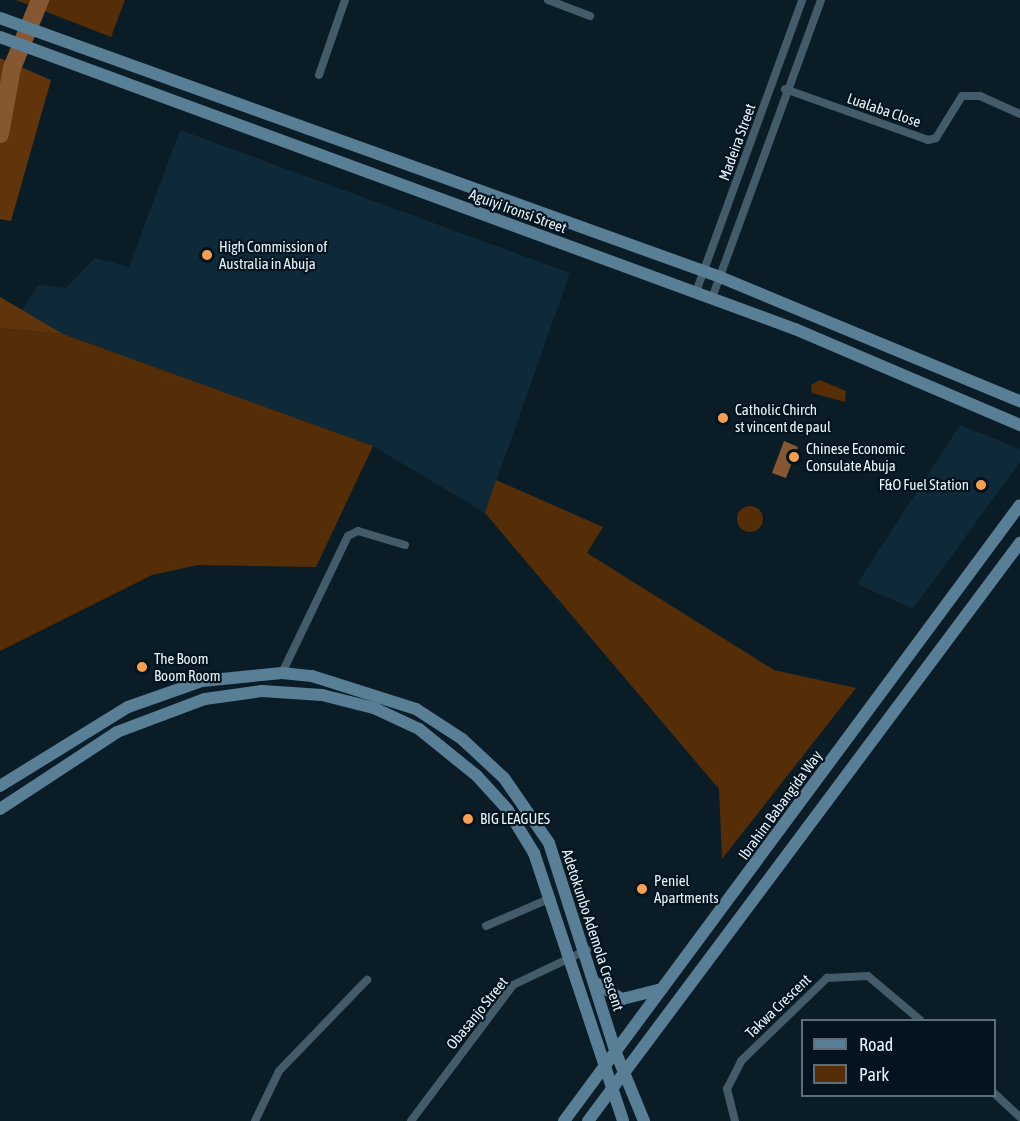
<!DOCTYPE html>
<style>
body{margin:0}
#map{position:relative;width:1020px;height:1121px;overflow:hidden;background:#0a1d27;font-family:"Asap Condensed",sans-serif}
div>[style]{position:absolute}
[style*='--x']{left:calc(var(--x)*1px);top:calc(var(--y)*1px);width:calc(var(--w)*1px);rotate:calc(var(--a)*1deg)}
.built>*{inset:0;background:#0e2937}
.green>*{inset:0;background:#552e07}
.round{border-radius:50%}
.forest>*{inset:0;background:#60350c}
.water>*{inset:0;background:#865832}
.river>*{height:18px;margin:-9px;padding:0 9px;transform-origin:9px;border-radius:9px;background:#865832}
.street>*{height:8px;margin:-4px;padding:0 4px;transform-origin:4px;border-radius:4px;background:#445b69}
.secondary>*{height:12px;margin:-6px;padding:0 6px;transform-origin:6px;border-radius:6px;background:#597f96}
.dots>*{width:16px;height:16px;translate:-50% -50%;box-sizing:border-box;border:3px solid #03141e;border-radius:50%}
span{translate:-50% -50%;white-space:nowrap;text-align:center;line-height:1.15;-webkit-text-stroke:4.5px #03141e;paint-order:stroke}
.street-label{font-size:15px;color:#e8f4fb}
.poi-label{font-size:15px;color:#e8f4fb}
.left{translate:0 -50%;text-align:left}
.right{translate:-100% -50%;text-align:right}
.legend{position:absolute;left:801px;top:1019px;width:195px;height:78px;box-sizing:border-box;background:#03141e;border:2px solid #5f6e76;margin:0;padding:8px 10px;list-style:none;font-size:18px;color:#e8f4fb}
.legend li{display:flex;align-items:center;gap:12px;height:30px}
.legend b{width:30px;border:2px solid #5f6e76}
</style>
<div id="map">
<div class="built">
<div style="clip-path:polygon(180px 130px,570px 273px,485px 513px,373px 446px,63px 334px,22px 310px,38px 285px,66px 288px,95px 258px,129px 267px)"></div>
<div style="clip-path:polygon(960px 425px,1020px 449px,1020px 462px,913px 609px,857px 584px)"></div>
</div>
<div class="green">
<div style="clip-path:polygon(16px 0,125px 0,111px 37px)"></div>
<div style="clip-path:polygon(0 328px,63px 334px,373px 446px,316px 567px,198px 565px,152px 575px,0 651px)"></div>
<div style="clip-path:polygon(820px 380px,846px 391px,845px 402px,812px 393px,811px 385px)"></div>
<div style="clip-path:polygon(496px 480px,603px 527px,587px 553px,774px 670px,856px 688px,722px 859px,719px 789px,485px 513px)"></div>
<div class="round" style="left:737px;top:506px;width:26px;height:26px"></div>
</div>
<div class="forest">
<div style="clip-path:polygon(0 58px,51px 80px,11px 221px,0 219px)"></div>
<div style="clip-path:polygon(0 297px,63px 334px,0 328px)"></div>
</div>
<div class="water">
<div style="clip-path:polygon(784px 441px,798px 447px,786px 478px,772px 473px)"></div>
</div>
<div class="river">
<div style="--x:0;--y:134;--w:67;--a:-79.7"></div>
<div style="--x:12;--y:68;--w:74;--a:-67.6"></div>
</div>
<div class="street">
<div style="--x:548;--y:0;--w:45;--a:20.9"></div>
<div style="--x:319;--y:75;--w:79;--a:-70.9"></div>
<div style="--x:785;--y:89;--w:152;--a:19.6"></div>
<div style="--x:928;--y:140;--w:8;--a:-14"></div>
<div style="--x:936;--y:138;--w:49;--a:-58.2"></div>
<div style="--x:962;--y:96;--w:18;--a:0"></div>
<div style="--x:980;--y:96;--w:44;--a:24.2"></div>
<div style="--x:696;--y:292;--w:311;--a:-70"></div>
<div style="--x:712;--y:298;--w:317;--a:-69.9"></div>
<div style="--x:282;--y:673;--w:152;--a:-64.3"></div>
<div style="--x:348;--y:536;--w:11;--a:-27"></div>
<div style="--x:358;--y:531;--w:49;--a:16.6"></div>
<div style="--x:486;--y:926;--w:71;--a:-23.3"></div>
<div style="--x:994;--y:1093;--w:35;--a:43"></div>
<div style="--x:255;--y:1121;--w:55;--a:-64.4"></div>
<div style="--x:279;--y:1071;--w:127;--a:-46"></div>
<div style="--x:411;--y:1121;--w:170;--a:-53.1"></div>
<div style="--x:513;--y:985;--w:82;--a:-25.3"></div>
<div style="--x:735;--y:1121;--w:33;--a:-104"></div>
<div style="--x:727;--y:1089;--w:31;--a:-63"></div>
<div style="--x:741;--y:1061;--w:120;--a:-44"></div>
<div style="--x:827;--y:978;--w:41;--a:-2.8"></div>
<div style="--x:868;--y:976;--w:68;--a:40.2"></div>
</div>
<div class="secondary">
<div style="--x:0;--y:18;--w:765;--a:19.78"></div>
<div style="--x:720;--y:277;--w:325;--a:22.5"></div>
<div style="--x:0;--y:37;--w:847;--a:20.17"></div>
<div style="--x:795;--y:329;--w:245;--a:23.1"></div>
<div style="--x:0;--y:786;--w:150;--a:-31.7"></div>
<div style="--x:128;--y:707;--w:78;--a:-19.4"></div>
<div style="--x:202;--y:681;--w:80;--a:-5.7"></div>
<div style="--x:282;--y:673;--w:30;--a:6"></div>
<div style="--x:312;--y:676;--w:109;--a:17.6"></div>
<div style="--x:416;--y:709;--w:55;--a:33.1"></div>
<div style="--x:462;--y:739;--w:57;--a:42.9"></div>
<div style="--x:504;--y:778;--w:79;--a:55.3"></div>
<div style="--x:549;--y:843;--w:220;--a:72.3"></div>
<div style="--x:616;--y:1053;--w:74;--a:67.6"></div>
<div style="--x:0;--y:809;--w:140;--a:-33.3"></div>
<div style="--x:117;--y:732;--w:94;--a:-20.6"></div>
<div style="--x:205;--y:699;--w:58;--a:-8"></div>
<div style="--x:262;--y:691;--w:60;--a:3.8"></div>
<div style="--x:322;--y:695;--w:54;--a:14"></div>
<div style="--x:374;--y:708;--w:50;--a:25"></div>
<div style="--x:419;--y:729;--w:75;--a:39"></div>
<div style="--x:477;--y:776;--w:45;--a:47.7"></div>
<div style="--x:507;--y:809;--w:52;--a:58.5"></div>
<div style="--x:534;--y:853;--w:282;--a:71.6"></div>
<div style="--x:596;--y:983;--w:31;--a:32"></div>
<div style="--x:622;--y:999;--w:41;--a:-14"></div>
<div style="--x:564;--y:1121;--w:766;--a:-53.49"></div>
<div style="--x:588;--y:1121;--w:722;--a:-53.23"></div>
</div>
<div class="dots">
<div style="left:207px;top:255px;background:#fa9f4f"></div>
<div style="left:723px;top:418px;background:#fa9f4f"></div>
<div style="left:794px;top:457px;background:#fa9f4f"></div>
<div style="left:981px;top:485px;background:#fa9f4f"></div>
<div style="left:142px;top:667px;background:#fa9f4f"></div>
<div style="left:468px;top:819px;background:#fa9f4f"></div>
<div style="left:642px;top:889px;background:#fa9f4f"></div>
</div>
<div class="street-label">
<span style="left:884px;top:110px;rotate:19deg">Lualaba Close</span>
<span style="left:737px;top:142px;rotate:-70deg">Madeira Street</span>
<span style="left:518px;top:211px;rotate:20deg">Aguiyi Ironsi Street</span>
<span style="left:780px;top:805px;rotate:-54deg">Ibrahim Babangida Way</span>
<span style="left:593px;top:930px;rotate:72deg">Adetokunbo Ademola Crescent</span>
<span style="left:778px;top:1006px;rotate:-44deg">Takwa Crescent</span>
<span style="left:477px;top:1013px;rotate:-51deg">Obasanjo Street</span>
</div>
<div class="poi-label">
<span class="left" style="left:219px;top:255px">High Commission of<br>Australia in Abuja</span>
<span class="left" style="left:735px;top:418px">Catholic Chirch<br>st vincent de paul</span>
<span class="left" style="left:806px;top:457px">Chinese Economic<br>Consulate Abuja</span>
<span class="right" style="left:969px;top:485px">F&amp;O Fuel Station</span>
<span class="left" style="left:154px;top:667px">The Boom<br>Boom Room</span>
<span class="left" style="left:480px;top:819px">BIG LEAGUES</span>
<span class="left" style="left:654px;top:889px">Peniel<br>Apartments</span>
</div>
<ul class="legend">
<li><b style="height:8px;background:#597f96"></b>Road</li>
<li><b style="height:16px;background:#552e07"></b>Park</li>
</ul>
</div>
